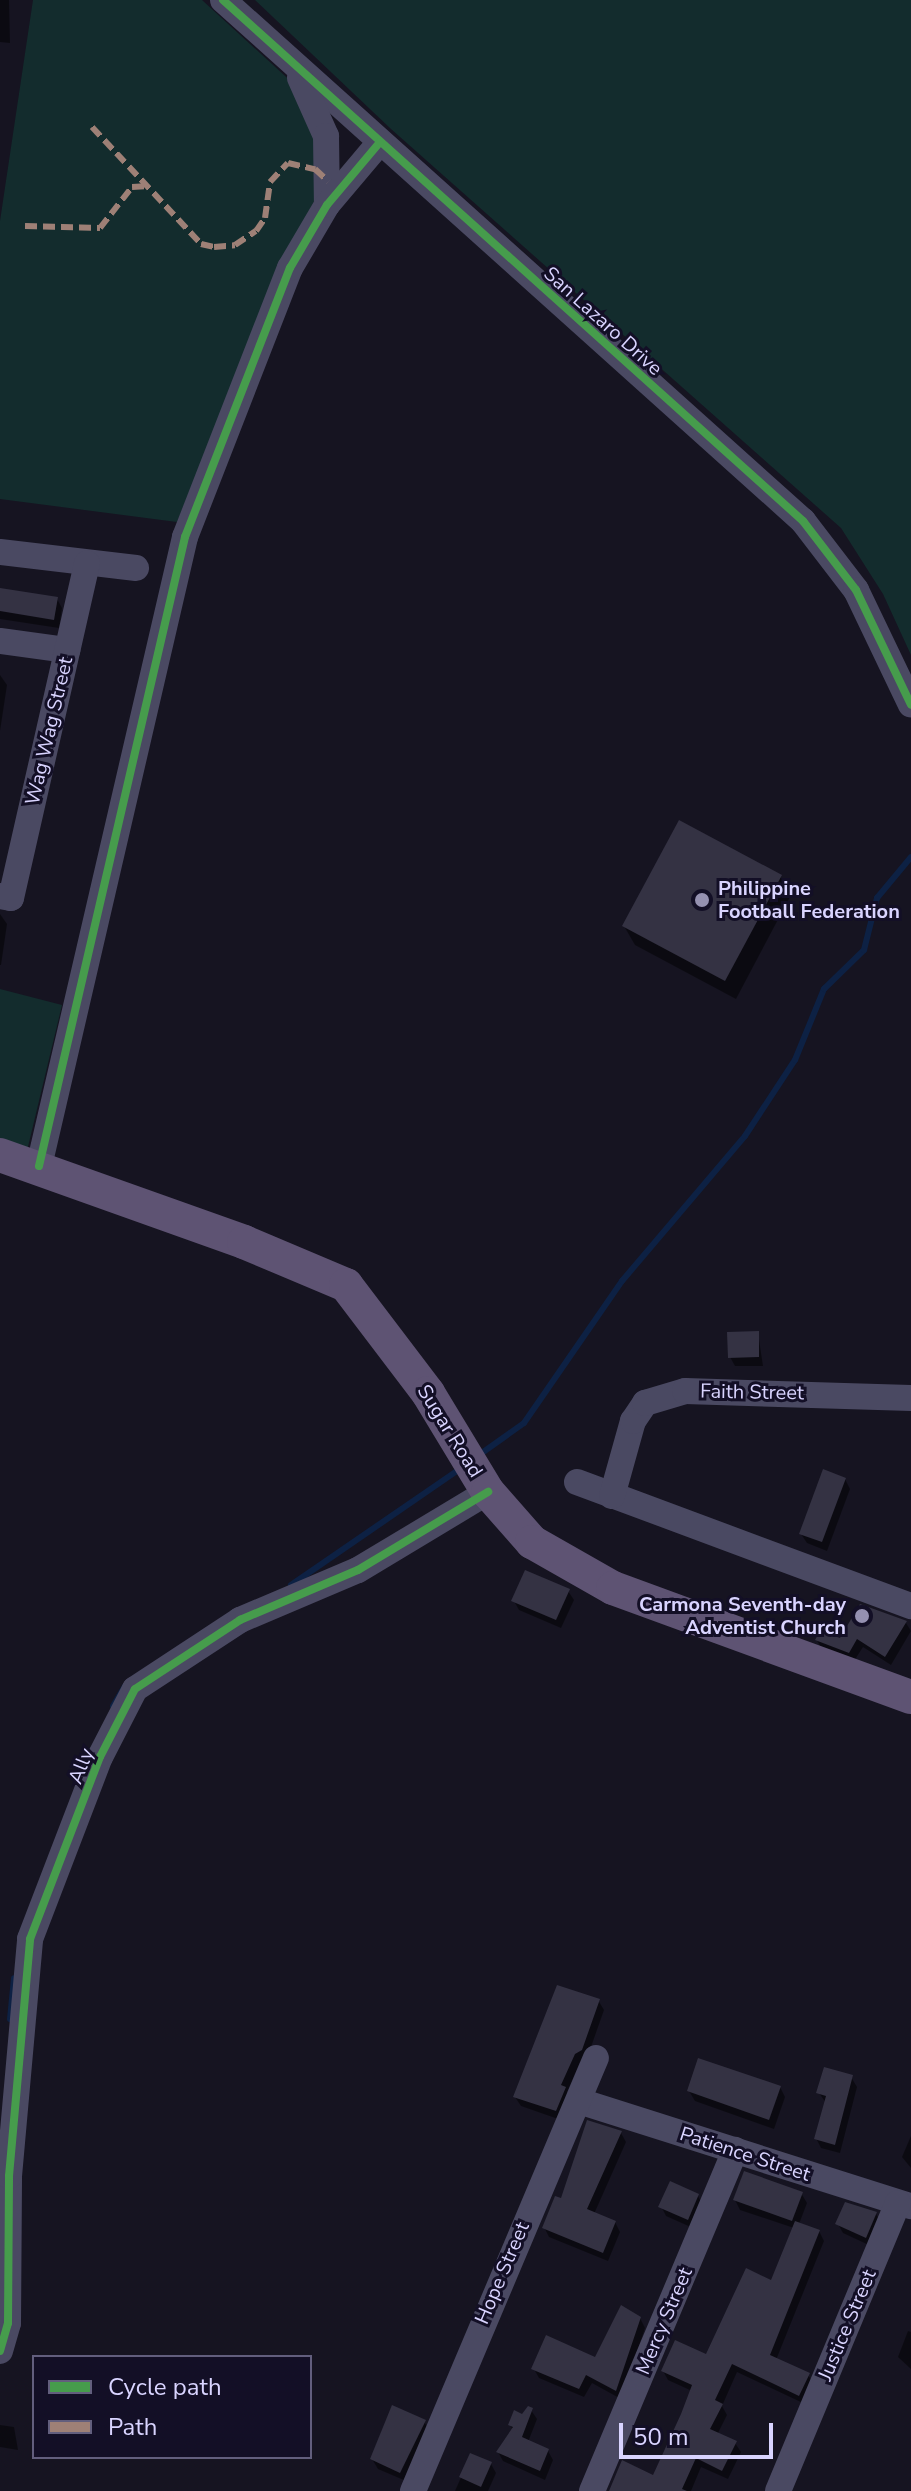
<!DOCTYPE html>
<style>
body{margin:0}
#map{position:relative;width:911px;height:2491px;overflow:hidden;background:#161421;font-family:"Nunito Sans",sans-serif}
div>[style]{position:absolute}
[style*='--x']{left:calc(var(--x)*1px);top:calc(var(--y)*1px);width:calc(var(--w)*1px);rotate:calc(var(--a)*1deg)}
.green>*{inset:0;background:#132c2d}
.shadow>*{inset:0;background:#0007}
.stream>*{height:6px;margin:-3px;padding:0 3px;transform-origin:3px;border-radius:3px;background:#0d2144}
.building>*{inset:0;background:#343243}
.minor>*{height:26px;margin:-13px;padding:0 13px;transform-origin:13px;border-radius:13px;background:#4a4962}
.major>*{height:34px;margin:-17px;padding:0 17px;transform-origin:17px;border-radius:17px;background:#5e5373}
.quiet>*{height:6px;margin-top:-3px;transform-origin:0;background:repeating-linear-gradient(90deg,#9e8076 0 12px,transparent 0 18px)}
.cycleway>*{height:8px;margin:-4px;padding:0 4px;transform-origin:4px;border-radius:4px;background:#469c4c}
.dots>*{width:22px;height:22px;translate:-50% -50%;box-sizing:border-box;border:4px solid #130f26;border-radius:50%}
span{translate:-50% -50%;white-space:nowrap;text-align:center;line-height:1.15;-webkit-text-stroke:6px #130f26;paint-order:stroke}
.street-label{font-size:20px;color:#d9d4ff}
.poi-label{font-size:20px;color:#d9d4ff;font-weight:700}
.left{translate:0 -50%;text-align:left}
.right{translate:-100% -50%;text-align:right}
.legend{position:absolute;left:32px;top:2355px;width:280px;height:104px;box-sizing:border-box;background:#130f26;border:2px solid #625e7d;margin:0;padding:10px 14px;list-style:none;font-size:24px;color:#d9d4ff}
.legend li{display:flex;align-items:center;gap:16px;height:40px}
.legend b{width:40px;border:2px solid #625e7d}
.scale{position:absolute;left:619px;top:2423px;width:154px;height:36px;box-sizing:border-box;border:4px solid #d9d4ff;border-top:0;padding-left:10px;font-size:24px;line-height:28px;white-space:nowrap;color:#d9d4ff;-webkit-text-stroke:6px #130f26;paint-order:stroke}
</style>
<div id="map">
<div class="green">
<div style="clip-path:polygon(33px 0,202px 0,296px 86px,323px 140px,317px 196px,285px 256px,177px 522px,0 499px,0 221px)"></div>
<div style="clip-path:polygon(255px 0,911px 0,911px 655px,883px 594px,841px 528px,391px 129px)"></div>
<div style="clip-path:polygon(0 989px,62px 1005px,26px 1155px,0 1146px)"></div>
</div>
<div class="shadow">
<div style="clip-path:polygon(0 0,9px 0,10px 43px,0 42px)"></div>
<div style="clip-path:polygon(0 589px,57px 599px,62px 608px,59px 628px,0 619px)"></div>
<div style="clip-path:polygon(0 675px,7px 685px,0 731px)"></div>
<div style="clip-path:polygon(780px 876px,791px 895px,736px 999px,635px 945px,624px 926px)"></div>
<div style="clip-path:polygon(0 914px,7px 924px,1px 965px,0 965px)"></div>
<div style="clip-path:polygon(758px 1333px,763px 1366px,735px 1366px,730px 1357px)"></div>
<div style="clip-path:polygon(845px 1479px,850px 1489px,827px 1551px,807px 1543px,801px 1534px)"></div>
<div style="clip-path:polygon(568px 1591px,574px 1600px,561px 1628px,519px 1610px,514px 1601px)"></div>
<div style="clip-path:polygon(861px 1607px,906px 1623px,911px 1631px,891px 1665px,863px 1647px,854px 1661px,822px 1650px,817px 1640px,841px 1640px)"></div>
<div style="clip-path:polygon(598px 2000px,604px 2010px,585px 2064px,580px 2062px,567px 2092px,570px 2098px,561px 2120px,521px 2106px,515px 2097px)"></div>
<div style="clip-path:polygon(851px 2077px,857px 2087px,840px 2153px,821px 2148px,816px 2138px,826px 2103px,819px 2093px)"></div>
<div style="clip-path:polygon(780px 2087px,785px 2097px,774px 2129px,695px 2101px,689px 2091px)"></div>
<div style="clip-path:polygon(621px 2133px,626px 2142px,594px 2214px,615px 2222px,620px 2232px,608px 2261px,549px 2237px,544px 2227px)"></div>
<div style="clip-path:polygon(911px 2136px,911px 2168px,902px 2157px)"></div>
<div style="clip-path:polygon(801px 2193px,807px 2203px,799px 2224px,819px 2231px,824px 2241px,776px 2360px,808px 2375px,814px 2384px,805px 2404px,737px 2372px,722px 2406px,727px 2415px,717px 2435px,735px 2443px,741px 2452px,728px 2479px,701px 2467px,691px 2491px,612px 2491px,654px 2478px,692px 2391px,668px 2380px,663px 2371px,707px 2356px,772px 2283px,794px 2228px,740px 2210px,735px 2200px)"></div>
<div style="clip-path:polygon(698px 2196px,703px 2205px,693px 2228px,666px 2216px,661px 2206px)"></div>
<div style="clip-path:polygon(876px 2214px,881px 2223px,871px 2246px,843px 2233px,838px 2224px)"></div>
<div style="clip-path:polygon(640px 2318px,645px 2328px,621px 2399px,592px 2383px,584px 2397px,539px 2378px,534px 2369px,596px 2360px)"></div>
<div style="clip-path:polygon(908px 2331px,911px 2332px,911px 2369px,898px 2357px)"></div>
<div style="clip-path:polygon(531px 2410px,537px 2419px,528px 2442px,548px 2451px,553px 2460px,545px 2480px,503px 2461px,498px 2452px,513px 2430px,510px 2425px)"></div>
<div style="clip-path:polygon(424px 2422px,430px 2431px,406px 2481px,378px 2469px,372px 2459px)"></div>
<div style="clip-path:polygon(0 2425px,14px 2427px,18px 2450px,0 2447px)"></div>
<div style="clip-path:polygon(471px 2455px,491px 2464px,496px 2473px,488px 2491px,455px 2491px)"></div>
</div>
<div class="stream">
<div style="--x:479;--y:1455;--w:55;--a:-35.4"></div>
<div style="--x:524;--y:1423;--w:173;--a:-55.4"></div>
<div style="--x:622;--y:1281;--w:190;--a:-49.7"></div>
<div style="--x:745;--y:1136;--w:91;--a:-56.7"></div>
<div style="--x:795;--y:1060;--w:77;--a:-67.8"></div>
<div style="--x:824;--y:989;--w:56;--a:-44.3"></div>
<div style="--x:864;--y:950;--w:54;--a:-76"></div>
<div style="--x:877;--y:898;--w:53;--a:-50.3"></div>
<div style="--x:291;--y:1585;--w:205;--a:-34.5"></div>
<div style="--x:113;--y:1706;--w:23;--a:-59"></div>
<div style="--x:10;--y:2019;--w:41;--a:-84.4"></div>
</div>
<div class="building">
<div style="clip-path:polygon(0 588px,58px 597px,54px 620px,0 611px)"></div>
<div style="clip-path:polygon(679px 820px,782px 875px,725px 981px,622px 926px)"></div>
<div style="clip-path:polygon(759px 1331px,759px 1357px,728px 1358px,727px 1332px)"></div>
<div style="clip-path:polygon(823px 1469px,846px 1478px,822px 1542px,799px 1534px)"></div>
<div style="clip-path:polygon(525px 1570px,570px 1589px,556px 1620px,511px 1601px)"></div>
<div style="clip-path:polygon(860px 1604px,907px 1621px,885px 1657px,857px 1639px,849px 1653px,815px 1640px,820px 1631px,840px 1638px)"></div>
<div style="clip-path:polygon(557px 1985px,600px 1999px,582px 2050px,575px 2054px,561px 2085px,566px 2087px,556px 2111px,513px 2097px)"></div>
<div style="clip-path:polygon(698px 2058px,781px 2086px,769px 2120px,687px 2091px)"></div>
<div style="clip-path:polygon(824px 2067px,853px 2075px,835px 2145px,814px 2139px,826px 2096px,816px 2093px)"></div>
<div style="clip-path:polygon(587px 2120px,622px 2131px,587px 2209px,616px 2221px,603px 2253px,542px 2228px,555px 2196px,561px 2198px)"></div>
<div style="clip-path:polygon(744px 2171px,803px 2192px,792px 2221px,733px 2200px)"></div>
<div style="clip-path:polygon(670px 2181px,699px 2194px,688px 2220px,658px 2207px)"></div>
<div style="clip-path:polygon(845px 2202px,877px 2212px,866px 2238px,835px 2224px)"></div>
<div style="clip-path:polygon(795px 2221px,820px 2230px,770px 2355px,810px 2373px,799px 2396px,732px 2364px,715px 2400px,723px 2404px,710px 2429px,737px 2441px,722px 2471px,696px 2458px,682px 2489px,687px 2491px,609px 2491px,622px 2460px,653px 2475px,681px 2414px,692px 2385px,661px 2371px,675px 2340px,706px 2354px,746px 2268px,771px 2280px)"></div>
<div style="clip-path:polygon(621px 2305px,641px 2317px,616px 2391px,586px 2375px,579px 2389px,531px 2369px,546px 2335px,595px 2357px)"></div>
<div style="clip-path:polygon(392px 2405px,426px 2420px,400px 2473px,370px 2459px)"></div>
<div style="clip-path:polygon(528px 2406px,533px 2408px,522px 2437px,549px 2449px,540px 2471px,496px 2452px,513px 2427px,508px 2425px,514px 2410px,522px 2414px)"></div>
<div style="clip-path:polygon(470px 2453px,492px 2462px,481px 2487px,459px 2477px)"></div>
</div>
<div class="minor">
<div style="--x:223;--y:0;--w:780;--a:41.93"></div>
<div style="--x:803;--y:521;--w:87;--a:52.5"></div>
<div style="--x:856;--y:590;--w:127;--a:64.4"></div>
<div style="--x:300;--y:78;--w:64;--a:65.9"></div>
<div style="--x:326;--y:136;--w:69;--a:89.2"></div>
<div style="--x:0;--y:552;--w:137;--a:6.7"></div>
<div style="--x:0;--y:641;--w:68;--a:7.7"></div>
<div style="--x:0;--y:896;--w:11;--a:10"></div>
<div style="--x:11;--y:898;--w:343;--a:-77.2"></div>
<div style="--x:39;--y:1166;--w:646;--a:-76.93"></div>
<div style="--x:185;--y:537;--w:289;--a:-68.7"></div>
<div style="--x:290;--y:268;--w:73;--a:-59.6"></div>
<div style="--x:327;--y:205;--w:82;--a:-49.9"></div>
<div style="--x:577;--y:1482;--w:356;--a:20.4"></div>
<div style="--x:612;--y:1496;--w:78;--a:-74.4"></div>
<div style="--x:633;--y:1421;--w:22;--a:-56"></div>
<div style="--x:645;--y:1403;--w:42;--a:-16.7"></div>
<div style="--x:685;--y:1391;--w:226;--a:1.8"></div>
<div style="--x:579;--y:2101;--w:348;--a:17.6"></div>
<div style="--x:0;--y:2351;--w:29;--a:-74"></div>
<div style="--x:8;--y:2323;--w:147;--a:-89.6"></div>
<div style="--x:9;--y:2176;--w:238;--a:-84.9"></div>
<div style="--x:30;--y:1939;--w:195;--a:-69"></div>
<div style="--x:100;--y:1757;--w:76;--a:-62.8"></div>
<div style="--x:135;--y:1689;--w:126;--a:-33.3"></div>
<div style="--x:240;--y:1620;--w:128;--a:-23"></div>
<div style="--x:358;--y:1570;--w:152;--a:-31"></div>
<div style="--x:413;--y:2491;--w:470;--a:-67.1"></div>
<div style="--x:592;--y:2491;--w:370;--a:-67.2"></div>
<div style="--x:778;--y:2491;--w:312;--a:-67.4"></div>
</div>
<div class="major">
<div style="--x:0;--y:1155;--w:259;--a:19.6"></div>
<div style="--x:244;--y:1242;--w:111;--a:22.9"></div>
<div style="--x:346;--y:1285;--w:136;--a:52.8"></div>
<div style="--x:428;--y:1393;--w:116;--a:58.8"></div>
<div style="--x:488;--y:1492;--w:67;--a:48.7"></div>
<div style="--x:532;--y:1542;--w:93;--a:29.6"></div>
<div style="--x:613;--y:1588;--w:317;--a:20.1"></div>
</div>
<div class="quiet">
<div style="--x:92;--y:127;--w:160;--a:47"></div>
<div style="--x:201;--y:244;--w:13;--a:13"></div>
<div style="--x:214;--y:247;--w:21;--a:-5"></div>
<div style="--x:235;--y:245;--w:25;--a:-34"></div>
<div style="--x:256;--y:231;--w:16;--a:-55"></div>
<div style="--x:265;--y:218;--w:36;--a:-82"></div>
<div style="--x:270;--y:182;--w:26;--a:-47"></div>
<div style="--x:288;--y:163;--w:28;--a:13"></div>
<div style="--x:315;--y:169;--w:18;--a:43"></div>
<div style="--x:25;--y:226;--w:75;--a:1.5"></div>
<div style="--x:100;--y:228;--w:52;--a:-52"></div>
<div style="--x:132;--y:187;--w:17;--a:-3"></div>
</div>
<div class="cycleway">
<div style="--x:223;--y:0;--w:780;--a:41.93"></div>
<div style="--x:803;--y:521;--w:87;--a:52.5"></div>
<div style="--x:856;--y:590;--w:127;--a:64.4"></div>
<div style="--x:39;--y:1166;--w:646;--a:-76.93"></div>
<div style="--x:185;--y:537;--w:289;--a:-68.7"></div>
<div style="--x:290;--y:268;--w:73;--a:-59.6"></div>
<div style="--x:327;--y:205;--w:82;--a:-49.9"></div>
<div style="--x:0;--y:2351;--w:29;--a:-74"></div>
<div style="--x:8;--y:2323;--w:147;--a:-89.6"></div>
<div style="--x:9;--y:2176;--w:238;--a:-84.9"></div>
<div style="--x:30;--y:1939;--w:195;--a:-69"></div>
<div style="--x:100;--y:1757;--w:76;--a:-62.8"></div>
<div style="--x:135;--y:1689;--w:126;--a:-33.3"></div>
<div style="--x:240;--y:1620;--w:128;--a:-23"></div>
<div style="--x:358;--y:1570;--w:152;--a:-31"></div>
</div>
<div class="dots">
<div style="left:702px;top:900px;background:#9591b1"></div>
<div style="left:862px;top:1616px;background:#9591b1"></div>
</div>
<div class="street-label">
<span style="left:603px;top:321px;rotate:42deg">San Lazaro Drive</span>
<span style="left:49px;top:731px;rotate:-77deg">Wag Wag Street</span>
<span style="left:752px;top:1392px;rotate:1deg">Faith Street</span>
<span style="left:450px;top:1431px;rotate:58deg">Sugar Road</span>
<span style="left:81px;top:1766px;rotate:-69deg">Ally</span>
<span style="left:745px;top:2154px;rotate:18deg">Patience Street</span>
<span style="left:502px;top:2273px;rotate:-67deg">Hope Street</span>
<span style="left:664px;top:2321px;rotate:-67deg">Mercy Street</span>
<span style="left:847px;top:2325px;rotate:-67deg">Justice Street</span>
</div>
<div class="poi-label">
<span class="left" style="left:718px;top:900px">Philippine<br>Football Federation</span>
<span class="right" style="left:846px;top:1616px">Carmona Seventh-day<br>Adventist Church</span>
</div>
<ul class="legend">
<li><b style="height:10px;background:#469c4c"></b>Cycle path</li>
<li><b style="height:10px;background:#9e8076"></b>Path</li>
</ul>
<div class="scale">50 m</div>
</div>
